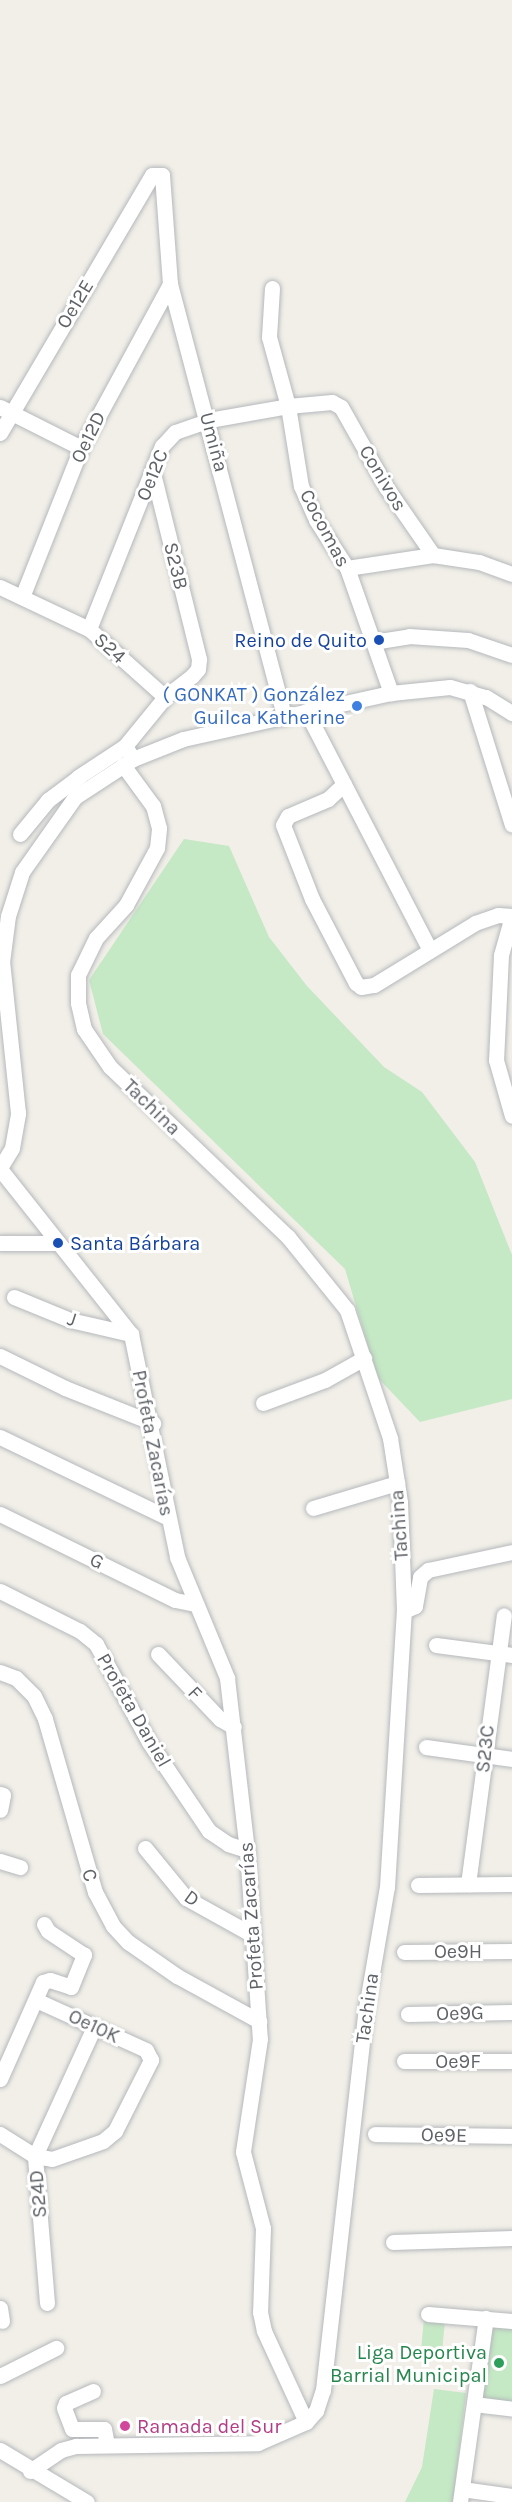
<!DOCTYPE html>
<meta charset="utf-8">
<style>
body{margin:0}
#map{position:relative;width:512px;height:2502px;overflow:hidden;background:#f1efe8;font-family:Karla,sans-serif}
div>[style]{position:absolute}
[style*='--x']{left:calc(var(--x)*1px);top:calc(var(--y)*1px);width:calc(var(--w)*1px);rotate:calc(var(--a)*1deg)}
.green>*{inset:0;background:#c5e8c5}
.roads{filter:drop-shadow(0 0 2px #b5b8bc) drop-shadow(0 0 2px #b5b8bc)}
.minor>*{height:15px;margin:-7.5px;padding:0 7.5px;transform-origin:7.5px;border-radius:7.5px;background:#fff}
.dots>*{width:16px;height:16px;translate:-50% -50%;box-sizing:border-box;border:3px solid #fff;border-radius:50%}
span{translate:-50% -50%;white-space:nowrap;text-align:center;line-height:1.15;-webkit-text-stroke:6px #fff;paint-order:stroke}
.street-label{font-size:20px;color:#5f6368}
.transit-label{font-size:20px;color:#164399}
.right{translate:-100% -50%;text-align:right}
.left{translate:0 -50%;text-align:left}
.shop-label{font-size:20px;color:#366cbe}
.leisure-label{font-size:20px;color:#27864d}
.hotel-label{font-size:20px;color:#b23c85}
</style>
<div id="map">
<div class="green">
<div style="clip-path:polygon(184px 839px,229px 846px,269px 937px,307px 986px,384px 1067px,422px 1092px,475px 1162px,512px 1255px,512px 1399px,420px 1422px,377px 1377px,345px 1269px,103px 1034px,89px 980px)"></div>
<div style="clip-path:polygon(424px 2318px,445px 2320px,442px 2352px,421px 2350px)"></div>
<div style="clip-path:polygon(490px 2323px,512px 2326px,512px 2403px,480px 2399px)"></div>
<div style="clip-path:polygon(434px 2389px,466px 2393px,453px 2502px,405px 2502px,422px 2467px)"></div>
</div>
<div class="roads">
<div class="minor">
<div style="--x:272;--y:288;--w:49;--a:93.5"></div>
<div style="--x:269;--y:337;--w:72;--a:74.6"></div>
<div style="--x:288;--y:406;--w:81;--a:80.8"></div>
<div style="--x:301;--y:486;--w:37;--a:66"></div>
<div style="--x:316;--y:520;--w:57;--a:57.1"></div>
<div style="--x:347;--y:568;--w:133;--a:70.6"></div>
<div style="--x:0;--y:407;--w:91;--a:26.8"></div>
<div style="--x:0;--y:433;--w:299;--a:-59.5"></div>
<div style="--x:152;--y:175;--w:10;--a:0"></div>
<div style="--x:162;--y:175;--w:109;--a:85.8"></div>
<div style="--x:170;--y:284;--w:448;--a:75.2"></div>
<div style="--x:347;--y:568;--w:87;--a:-8.6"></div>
<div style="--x:433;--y:555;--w:47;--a:8.7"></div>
<div style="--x:479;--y:562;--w:35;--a:20"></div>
<div style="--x:0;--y:587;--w:98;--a:25.3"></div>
<div style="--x:89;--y:629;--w:102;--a:41.8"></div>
<div style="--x:165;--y:697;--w:34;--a:-38"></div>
<div style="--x:192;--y:676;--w:9;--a:-49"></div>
<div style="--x:198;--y:669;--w:10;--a:-84"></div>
<div style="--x:199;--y:659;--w:192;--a:-103.9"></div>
<div style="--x:22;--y:597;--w:160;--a:-68.4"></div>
<div style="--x:81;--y:448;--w:187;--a:-61.5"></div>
<div style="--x:89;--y:629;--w:197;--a:-68.3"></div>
<div style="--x:162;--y:446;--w:19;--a:-47"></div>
<div style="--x:175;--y:432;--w:36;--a:-19"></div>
<div style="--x:209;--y:420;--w:80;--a:-10"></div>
<div style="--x:288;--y:406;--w:44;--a:-5.2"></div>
<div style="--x:332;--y:402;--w:10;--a:29"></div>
<div style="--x:341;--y:407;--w:92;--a:60.6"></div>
<div style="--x:386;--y:487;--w:83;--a:55.3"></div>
<div style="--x:373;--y:642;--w:36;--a:-9"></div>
<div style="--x:409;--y:636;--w:59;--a:3.9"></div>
<div style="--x:468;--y:640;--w:46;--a:18.8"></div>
<div style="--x:470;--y:691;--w:140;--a:72.6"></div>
<div style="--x:306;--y:711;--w:269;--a:62.6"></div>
<div style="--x:125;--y:746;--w:63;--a:-50.8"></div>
<div style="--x:344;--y:784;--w:22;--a:137"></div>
<div style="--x:328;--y:799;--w:43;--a:157"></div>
<div style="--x:288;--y:816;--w:10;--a:119"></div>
<div style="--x:283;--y:825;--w:79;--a:68.6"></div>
<div style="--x:312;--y:899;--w:95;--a:62.4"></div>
<div style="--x:356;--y:983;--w:6;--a:39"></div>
<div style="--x:361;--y:987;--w:13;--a:-9"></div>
<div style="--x:374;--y:985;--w:119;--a:-31.5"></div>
<div style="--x:475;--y:923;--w:24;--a:-19"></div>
<div style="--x:498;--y:915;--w:14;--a:4"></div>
<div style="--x:20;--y:834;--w:44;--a:-50.5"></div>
<div style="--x:48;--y:800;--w:38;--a:-37"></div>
<div style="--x:78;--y:777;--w:56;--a:-33.4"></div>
<div style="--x:125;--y:746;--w:15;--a:58"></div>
<div style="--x:512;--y:916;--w:41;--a:105.8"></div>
<div style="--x:501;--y:955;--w:105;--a:92.7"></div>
<div style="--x:496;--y:1060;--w:58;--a:74.1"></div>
<div style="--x:0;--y:1168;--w:23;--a:-59"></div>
<div style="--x:12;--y:1148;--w:36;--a:-80"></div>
<div style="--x:18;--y:1113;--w:152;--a:-96"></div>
<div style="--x:2;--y:962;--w:46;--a:-82.6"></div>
<div style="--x:8;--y:916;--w:46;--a:-72.3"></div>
<div style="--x:22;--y:872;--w:92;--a:-54.8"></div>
<div style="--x:75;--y:797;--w:69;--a:-33.2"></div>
<div style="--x:133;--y:759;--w:54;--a:-21.8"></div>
<div style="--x:183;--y:739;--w:213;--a:-12.5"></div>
<div style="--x:391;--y:693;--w:59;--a:-5.8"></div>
<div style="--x:450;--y:687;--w:37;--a:16"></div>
<div style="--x:486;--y:697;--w:31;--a:32"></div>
<div style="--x:0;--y:1169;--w:211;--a:51.6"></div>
<div style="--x:131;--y:1334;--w:228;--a:78.3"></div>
<div style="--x:177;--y:1557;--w:131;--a:67.5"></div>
<div style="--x:227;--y:1678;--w:173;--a:83.4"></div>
<div style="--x:247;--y:1850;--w:189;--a:86.1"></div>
<div style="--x:260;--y:2039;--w:114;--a:98.6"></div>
<div style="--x:243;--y:2152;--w:79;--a:75.3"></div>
<div style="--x:263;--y:2228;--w:84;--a:92"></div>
<div style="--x:260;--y:2312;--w:19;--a:78"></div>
<div style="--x:264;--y:2331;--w:100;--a:65.2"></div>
<div style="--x:0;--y:1243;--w:58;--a:0"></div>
<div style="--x:14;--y:1297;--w:61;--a:22.3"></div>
<div style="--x:70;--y:1320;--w:63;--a:12.9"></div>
<div style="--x:0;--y:1356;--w:72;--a:26.2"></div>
<div style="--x:65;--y:1388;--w:95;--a:21.7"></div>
<div style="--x:263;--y:1403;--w:66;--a:-20.4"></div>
<div style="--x:325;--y:1380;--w:45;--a:-29.4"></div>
<div style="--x:0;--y:1437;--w:184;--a:25.7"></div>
<div style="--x:313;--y:1508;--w:88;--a:-16.6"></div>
<div style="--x:0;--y:1514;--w:195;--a:26.2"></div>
<div style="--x:175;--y:1600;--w:20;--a:11"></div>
<div style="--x:0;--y:1591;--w:89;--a:26.6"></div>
<div style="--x:80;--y:1631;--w:21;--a:39"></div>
<div style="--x:96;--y:1644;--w:111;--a:61.6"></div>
<div style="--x:149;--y:1742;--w:107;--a:56"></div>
<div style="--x:209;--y:1831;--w:23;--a:34"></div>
<div style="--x:228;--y:1844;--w:20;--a:18"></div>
<div style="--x:404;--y:1611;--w:12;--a:-24"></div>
<div style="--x:415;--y:1606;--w:29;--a:-80"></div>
<div style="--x:420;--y:1577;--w:11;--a:-41"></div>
<div style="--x:428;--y:1570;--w:86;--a:-12.1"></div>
<div style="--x:436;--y:1645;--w:77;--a:7.5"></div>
<div style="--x:158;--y:1654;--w:90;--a:46.4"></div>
<div style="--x:220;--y:1719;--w:16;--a:30"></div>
<div style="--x:0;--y:1672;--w:17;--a:21"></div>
<div style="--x:16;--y:1678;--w:25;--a:45"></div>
<div style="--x:34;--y:1696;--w:25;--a:64"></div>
<div style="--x:45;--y:1719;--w:180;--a:73.9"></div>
<div style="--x:95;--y:1892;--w:38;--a:62"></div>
<div style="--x:113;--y:1926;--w:22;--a:47"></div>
<div style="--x:128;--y:1942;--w:60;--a:34.8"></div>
<div style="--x:177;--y:1976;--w:94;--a:28.8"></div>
<div style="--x:426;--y:1747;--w:87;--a:7.9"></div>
<div style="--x:0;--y:1794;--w:3;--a:18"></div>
<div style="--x:3;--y:1795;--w:15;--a:101"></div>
<div style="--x:145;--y:1848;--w:65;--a:50.6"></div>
<div style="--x:186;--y:1898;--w:74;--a:29"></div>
<div style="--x:0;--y:1861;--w:21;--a:17"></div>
<div style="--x:468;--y:1884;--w:271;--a:-82.4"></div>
<div style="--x:418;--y:1885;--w:94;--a:-0.6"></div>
<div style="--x:404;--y:1952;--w:108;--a:-0.5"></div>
<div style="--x:408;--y:2014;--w:104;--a:-1.1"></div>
<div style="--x:404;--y:2061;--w:108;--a:0"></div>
<div style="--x:0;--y:2079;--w:106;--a:-66.1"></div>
<div style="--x:43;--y:1982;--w:7;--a:-16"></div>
<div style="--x:50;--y:1980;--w:22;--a:18"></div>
<div style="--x:71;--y:1987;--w:35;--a:-68"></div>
<div style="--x:84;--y:1955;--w:43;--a:-146.3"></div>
<div style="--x:48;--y:1931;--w:8;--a:-120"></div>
<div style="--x:0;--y:2134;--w:41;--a:32.2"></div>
<div style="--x:35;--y:2156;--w:17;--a:10"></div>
<div style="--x:52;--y:2159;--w:54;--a:-19.4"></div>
<div style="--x:103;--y:2141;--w:16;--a:-40"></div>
<div style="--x:115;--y:2131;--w:80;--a:-63.1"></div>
<div style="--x:151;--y:2060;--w:11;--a:-117"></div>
<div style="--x:146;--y:2050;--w:121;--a:-155.6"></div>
<div style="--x:375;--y:2134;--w:137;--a:0.8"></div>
<div style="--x:393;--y:2242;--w:119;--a:-1.9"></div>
<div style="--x:47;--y:2303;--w:147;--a:-94.7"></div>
<div style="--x:35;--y:2156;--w:142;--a:-65.4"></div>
<div style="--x:0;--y:2308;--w:13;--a:81"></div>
<div style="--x:428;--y:2314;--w:84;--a:4.8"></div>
<div style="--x:0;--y:2376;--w:63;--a:-26.6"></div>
<div style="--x:93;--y:2391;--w:30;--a:156"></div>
<div style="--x:66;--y:2403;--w:5;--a:112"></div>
<div style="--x:64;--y:2408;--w:22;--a:69"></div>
<div style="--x:72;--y:2429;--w:32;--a:0"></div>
<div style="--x:104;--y:2429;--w:16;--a:79"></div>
<div style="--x:474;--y:2404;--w:38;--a:7"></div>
<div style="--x:0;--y:2450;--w:101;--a:30.9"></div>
<div style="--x:30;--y:2471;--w:37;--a:-34"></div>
<div style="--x:61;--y:2450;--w:16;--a:-15"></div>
<div style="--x:76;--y:2446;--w:182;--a:-0.9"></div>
<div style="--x:258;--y:2443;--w:52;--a:-23.6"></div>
<div style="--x:306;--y:2422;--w:15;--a:-48"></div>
<div style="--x:316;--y:2411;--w:22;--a:-72"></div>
<div style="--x:323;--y:2390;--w:384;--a:-83.6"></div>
<div style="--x:366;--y:2008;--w:123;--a:-80.2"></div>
<div style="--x:387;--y:1887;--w:277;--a:-86.5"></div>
<div style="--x:404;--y:1611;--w:109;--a:-92.1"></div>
<div style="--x:400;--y:1502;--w:65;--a:-98.9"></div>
<div style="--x:390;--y:1438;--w:135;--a:-108.6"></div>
<div style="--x:347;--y:1310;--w:94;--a:-128.9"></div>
<div style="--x:288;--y:1237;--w:246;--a:-136.3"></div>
<div style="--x:110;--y:1067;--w:46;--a:-124.4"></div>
<div style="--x:84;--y:1029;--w:27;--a:-103"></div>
<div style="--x:78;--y:1003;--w:28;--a:-90"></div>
<div style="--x:78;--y:975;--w:41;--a:-64.1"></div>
<div style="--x:96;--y:938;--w:45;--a:-47.7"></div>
<div style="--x:126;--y:905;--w:65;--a:-61.5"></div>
<div style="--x:157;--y:848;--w:20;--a:-84"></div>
<div style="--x:159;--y:828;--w:23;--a:-105"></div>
<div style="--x:153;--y:806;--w:51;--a:-126.2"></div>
<div style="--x:462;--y:2489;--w:50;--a:8"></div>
<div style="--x:460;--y:2502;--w:186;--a:-82"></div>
</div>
</div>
<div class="dots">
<div style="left:379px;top:640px;background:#1a4fb4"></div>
<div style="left:357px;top:706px;background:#3f7fe0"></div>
<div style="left:58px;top:1243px;background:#1a4fb4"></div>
<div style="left:499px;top:2363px;background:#2e9e5b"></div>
<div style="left:125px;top:2426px;background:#d1479c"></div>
</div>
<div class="street-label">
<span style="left:75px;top:304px;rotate:-59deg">Oe12E</span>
<span style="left:88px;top:437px;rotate:-64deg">Oe12D</span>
<span style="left:214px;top:442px;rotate:75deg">Umiña</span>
<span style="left:152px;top:475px;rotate:-68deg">Oe12C</span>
<span style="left:383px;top:478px;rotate:59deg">Conivos</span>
<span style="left:325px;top:528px;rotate:62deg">Cocomas</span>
<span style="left:176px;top:566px;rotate:76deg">S23B</span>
<span style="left:110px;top:648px;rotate:42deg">S24</span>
<span style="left:152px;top:1107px;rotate:44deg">Tachina</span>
<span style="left:72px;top:1319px;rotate:18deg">J</span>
<span style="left:153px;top:1443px;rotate:79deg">Profeta Zacarías</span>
<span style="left:399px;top:1525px;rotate:-94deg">Tachina</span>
<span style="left:97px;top:1561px;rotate:27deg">G</span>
<span style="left:195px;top:1693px;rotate:47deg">F</span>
<span style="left:134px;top:1710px;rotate:60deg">Profeta Daniel</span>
<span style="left:485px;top:1749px;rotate:-84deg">S23C</span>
<span style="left:90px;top:1875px;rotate:74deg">C</span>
<span style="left:192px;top:1898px;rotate:36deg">D</span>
<span style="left:251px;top:1916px;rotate:-94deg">Profeta Zacarías</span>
<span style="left:458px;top:1951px">Oe9H</span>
<span style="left:367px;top:2008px;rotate:-82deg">Tachina</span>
<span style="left:460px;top:2013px;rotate:-1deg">Oe9G</span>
<span style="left:94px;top:2026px;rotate:25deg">Oe10K</span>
<span style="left:458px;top:2061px">Oe9F</span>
<span style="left:444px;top:2135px;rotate:1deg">Oe9E</span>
<span style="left:38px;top:2194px;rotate:-95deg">S24D</span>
</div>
<div class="transit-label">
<span class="right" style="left:367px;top:640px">Reino de Quito</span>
<span class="left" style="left:70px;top:1243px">Santa Bárbara</span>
</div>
<div class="shop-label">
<span class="right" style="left:345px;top:706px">( GONKAT ) González<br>Guilca Katherine</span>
</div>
<div class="leisure-label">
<span class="right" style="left:487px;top:2364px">Liga Deportiva<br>Barrial Municipal</span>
</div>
<div class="hotel-label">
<span class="left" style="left:137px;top:2426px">Ramada del Sur</span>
</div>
</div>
